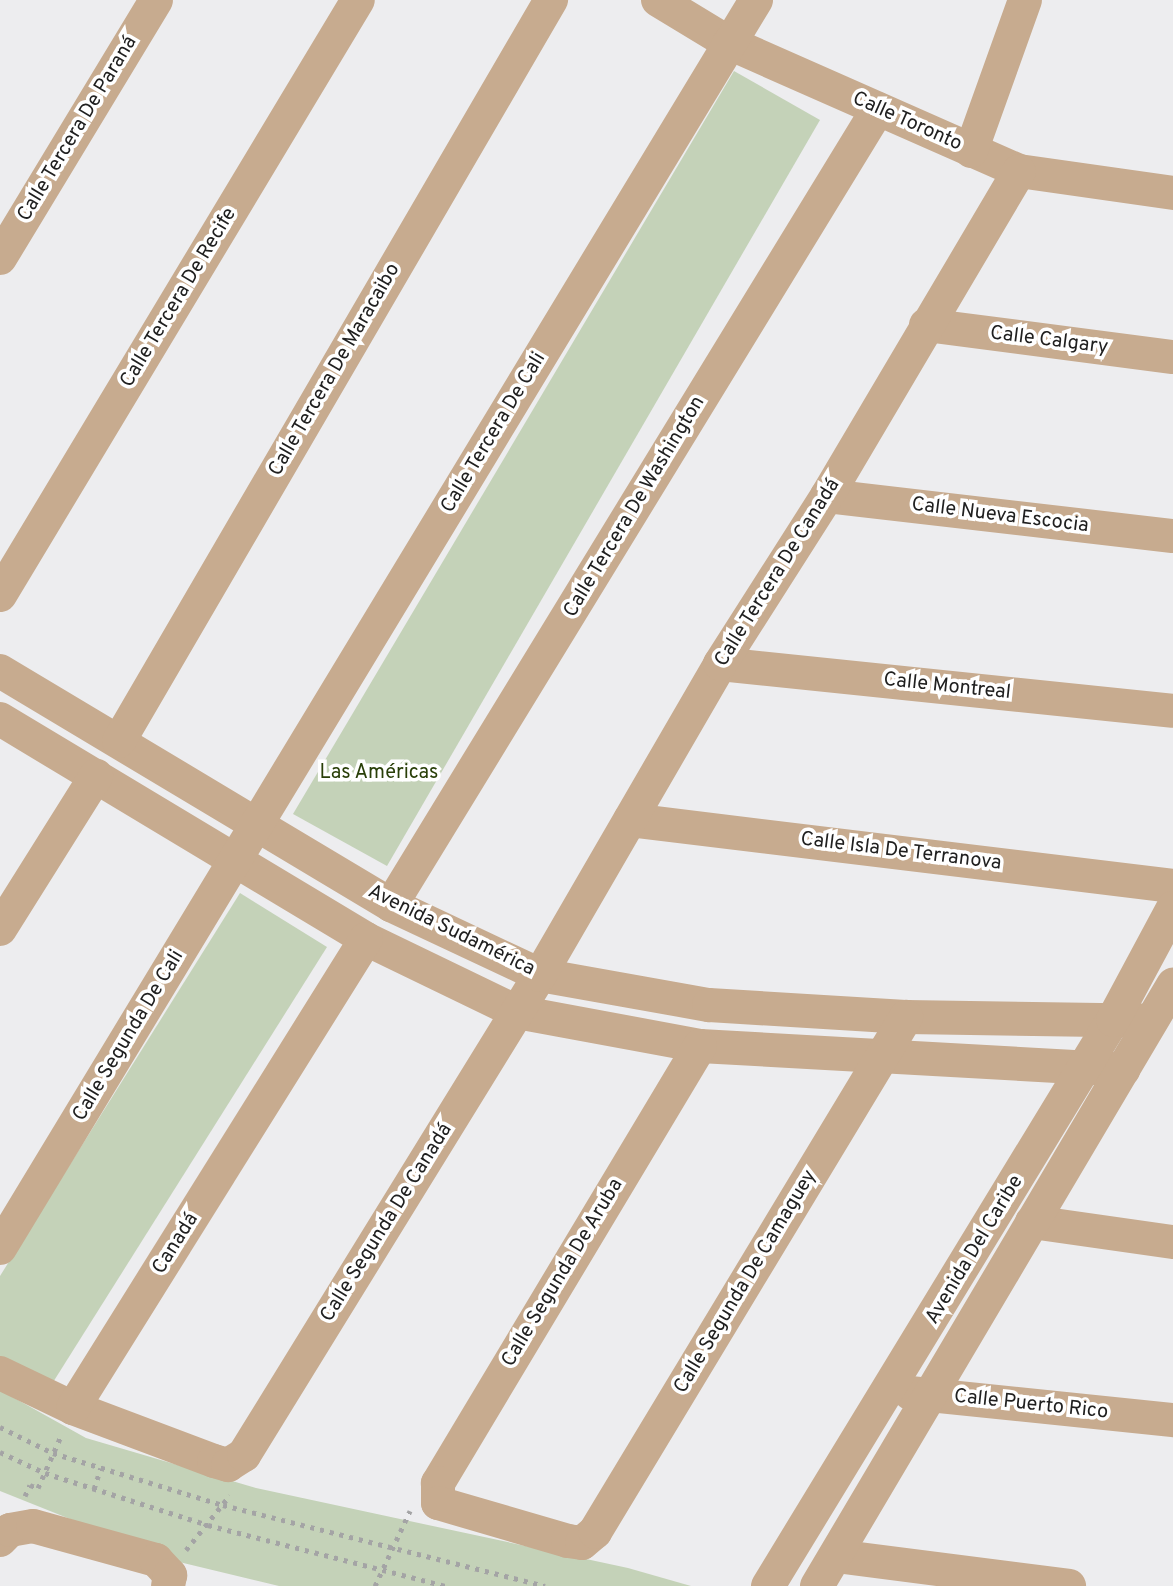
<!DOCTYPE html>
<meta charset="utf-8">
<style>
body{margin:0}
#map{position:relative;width:1173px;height:1586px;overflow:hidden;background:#ededef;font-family:Overpass,sans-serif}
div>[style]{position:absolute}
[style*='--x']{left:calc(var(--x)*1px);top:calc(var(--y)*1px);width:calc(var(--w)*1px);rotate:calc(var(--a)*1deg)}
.green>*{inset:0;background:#c4d2b8}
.path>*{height:5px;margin-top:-2.5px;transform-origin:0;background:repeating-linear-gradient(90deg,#a4a4a5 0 4px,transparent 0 10px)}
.minor>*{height:34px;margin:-17px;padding:0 17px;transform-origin:17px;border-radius:17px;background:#c7ab8f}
span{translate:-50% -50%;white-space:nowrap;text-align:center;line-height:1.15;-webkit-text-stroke:7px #fff;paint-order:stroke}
.street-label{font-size:20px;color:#202020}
.park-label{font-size:20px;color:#293f08}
</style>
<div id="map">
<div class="green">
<div style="clip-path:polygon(734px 71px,820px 120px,387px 866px,293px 814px)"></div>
<div style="clip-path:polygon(240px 893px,327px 947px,45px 1395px,0 1372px,0 1276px)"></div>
<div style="clip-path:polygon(0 1390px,86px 1438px,256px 1488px,628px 1568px,691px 1586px,279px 1586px,175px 1561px,0 1491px)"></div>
</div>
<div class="path">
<div style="--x:0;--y:1427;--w:59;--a:26.1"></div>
<div style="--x:53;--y:1453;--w:178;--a:17"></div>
<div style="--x:223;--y:1505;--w:332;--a:14.1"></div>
<div style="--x:0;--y:1452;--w:50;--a:25"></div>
<div style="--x:45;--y:1473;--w:171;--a:17.7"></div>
<div style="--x:208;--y:1525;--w:245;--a:14.4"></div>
<div style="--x:94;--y:1489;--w:22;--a:-72"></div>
<div style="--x:25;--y:1496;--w:12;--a:-66"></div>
<div style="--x:30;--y:1485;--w:9;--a:21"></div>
<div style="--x:38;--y:1488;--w:57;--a:-66.1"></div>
<div style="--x:186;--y:1550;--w:70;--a:-51.3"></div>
<div style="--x:375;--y:1586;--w:83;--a:-65"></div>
</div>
<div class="minor">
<div style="--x:658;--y:0;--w:83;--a:31.2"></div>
<div style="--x:729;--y:43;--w:317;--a:23.8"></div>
<div style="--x:1019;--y:171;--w:156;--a:8.1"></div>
<div style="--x:971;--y:151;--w:160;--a:-70.3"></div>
<div style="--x:0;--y:258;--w:301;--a:-58.8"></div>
<div style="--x:926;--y:325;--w:249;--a:7.4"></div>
<div style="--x:827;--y:496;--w:348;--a:6.6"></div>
<div style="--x:0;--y:595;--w:694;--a:-58.97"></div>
<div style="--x:720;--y:664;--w:455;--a:5.9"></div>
<div style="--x:0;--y:671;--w:456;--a:30.9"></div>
<div style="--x:391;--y:905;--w:165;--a:25.2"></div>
<div style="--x:540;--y:975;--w:172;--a:10.1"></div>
<div style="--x:709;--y:1005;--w:197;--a:3.5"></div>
<div style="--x:906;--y:1017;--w:245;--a:0.9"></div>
<div style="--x:0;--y:719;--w:427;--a:31"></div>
<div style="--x:366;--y:939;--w:168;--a:25.8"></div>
<div style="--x:517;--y:1012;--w:186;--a:10.5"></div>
<div style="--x:700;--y:1046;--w:424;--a:3.2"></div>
<div style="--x:119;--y:741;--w:858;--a:-59.76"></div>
<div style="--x:630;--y:820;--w:547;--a:6.93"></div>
<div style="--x:391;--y:905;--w:933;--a:-58.54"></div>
<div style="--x:0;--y:929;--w:181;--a:-57.9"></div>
<div style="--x:700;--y:1046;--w:510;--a:120.94"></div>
<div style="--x:438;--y:1483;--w:20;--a:90"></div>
<div style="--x:438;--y:1503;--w:135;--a:16.3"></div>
<div style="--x:568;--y:1541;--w:14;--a:8"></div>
<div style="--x:582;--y:1543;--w:17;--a:-40"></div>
<div style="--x:595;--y:1532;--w:602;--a:-58.87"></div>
<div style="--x:1032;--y:1222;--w:142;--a:8.1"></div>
<div style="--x:0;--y:1248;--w:1459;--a:-58.79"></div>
<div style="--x:0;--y:1373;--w:81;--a:25.6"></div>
<div style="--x:73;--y:1408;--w:151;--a:20.6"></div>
<div style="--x:214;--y:1461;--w:15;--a:16"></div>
<div style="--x:228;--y:1465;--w:19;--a:-32"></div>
<div style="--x:244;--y:1455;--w:564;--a:-58.34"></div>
<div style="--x:540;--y:975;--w:359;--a:-59.9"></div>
<div style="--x:720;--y:664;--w:199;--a:-57.5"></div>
<div style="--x:827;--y:496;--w:377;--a:-59.4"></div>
<div style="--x:910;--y:1393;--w:264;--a:5.9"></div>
<div style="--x:73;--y:1408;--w:553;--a:-58.01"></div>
<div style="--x:0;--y:1540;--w:14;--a:-45"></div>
<div style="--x:10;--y:1530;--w:23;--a:-10"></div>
<div style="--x:33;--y:1526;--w:128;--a:15.5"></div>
<div style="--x:156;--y:1560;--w:21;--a:47"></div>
<div style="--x:170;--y:1575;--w:11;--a:100"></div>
<div style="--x:836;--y:1556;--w:235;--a:7.3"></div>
<div style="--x:768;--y:1586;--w:663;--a:-58.64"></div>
<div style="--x:1113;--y:1020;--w:127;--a:-61.8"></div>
<div style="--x:817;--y:1586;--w:699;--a:-59.36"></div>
</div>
<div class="street-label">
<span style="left:907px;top:122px;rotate:24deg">Calle Toronto</span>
<span style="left:78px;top:129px;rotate:-59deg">Calle Tercera De Paraná</span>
<span style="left:179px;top:298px;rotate:-59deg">Calle Tercera De Recife</span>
<span style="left:1049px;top:341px;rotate:7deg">Calle Calgary</span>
<span style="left:335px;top:370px;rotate:-60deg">Calle Tercera De Maracaibo</span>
<span style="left:494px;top:433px;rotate:-59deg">Calle Tercera De Cali</span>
<span style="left:635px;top:507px;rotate:-59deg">Calle Tercera De Washington</span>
<span style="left:1000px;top:516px;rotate:7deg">Calle Nueva Escocia</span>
<span style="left:778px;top:573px;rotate:-58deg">Calle Tercera De Canadá</span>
<span style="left:947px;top:687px;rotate:6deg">Calle Montreal</span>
<span style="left:901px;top:852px;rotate:7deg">Calle Isla De Terranova</span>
<span style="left:451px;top:931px;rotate:26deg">Avenida Sudamérica</span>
<span style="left:129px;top:1036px;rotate:-59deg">Calle Segunda De Cali</span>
<span style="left:387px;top:1223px;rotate:-58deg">Calle Segunda De Canadá</span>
<span style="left:176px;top:1244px;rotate:-58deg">Canadá</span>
<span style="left:975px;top:1250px;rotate:-59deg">Avenida Del Caribe</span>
<span style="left:563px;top:1273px;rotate:-59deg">Calle Segunda De Aruba</span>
<span style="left:746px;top:1282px;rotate:-59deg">Calle Segunda De Camaguey</span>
<span style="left:1031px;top:1405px;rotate:6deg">Calle Puerto Rico</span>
</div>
<div class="park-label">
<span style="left:379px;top:773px">Las Américas</span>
</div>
</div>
